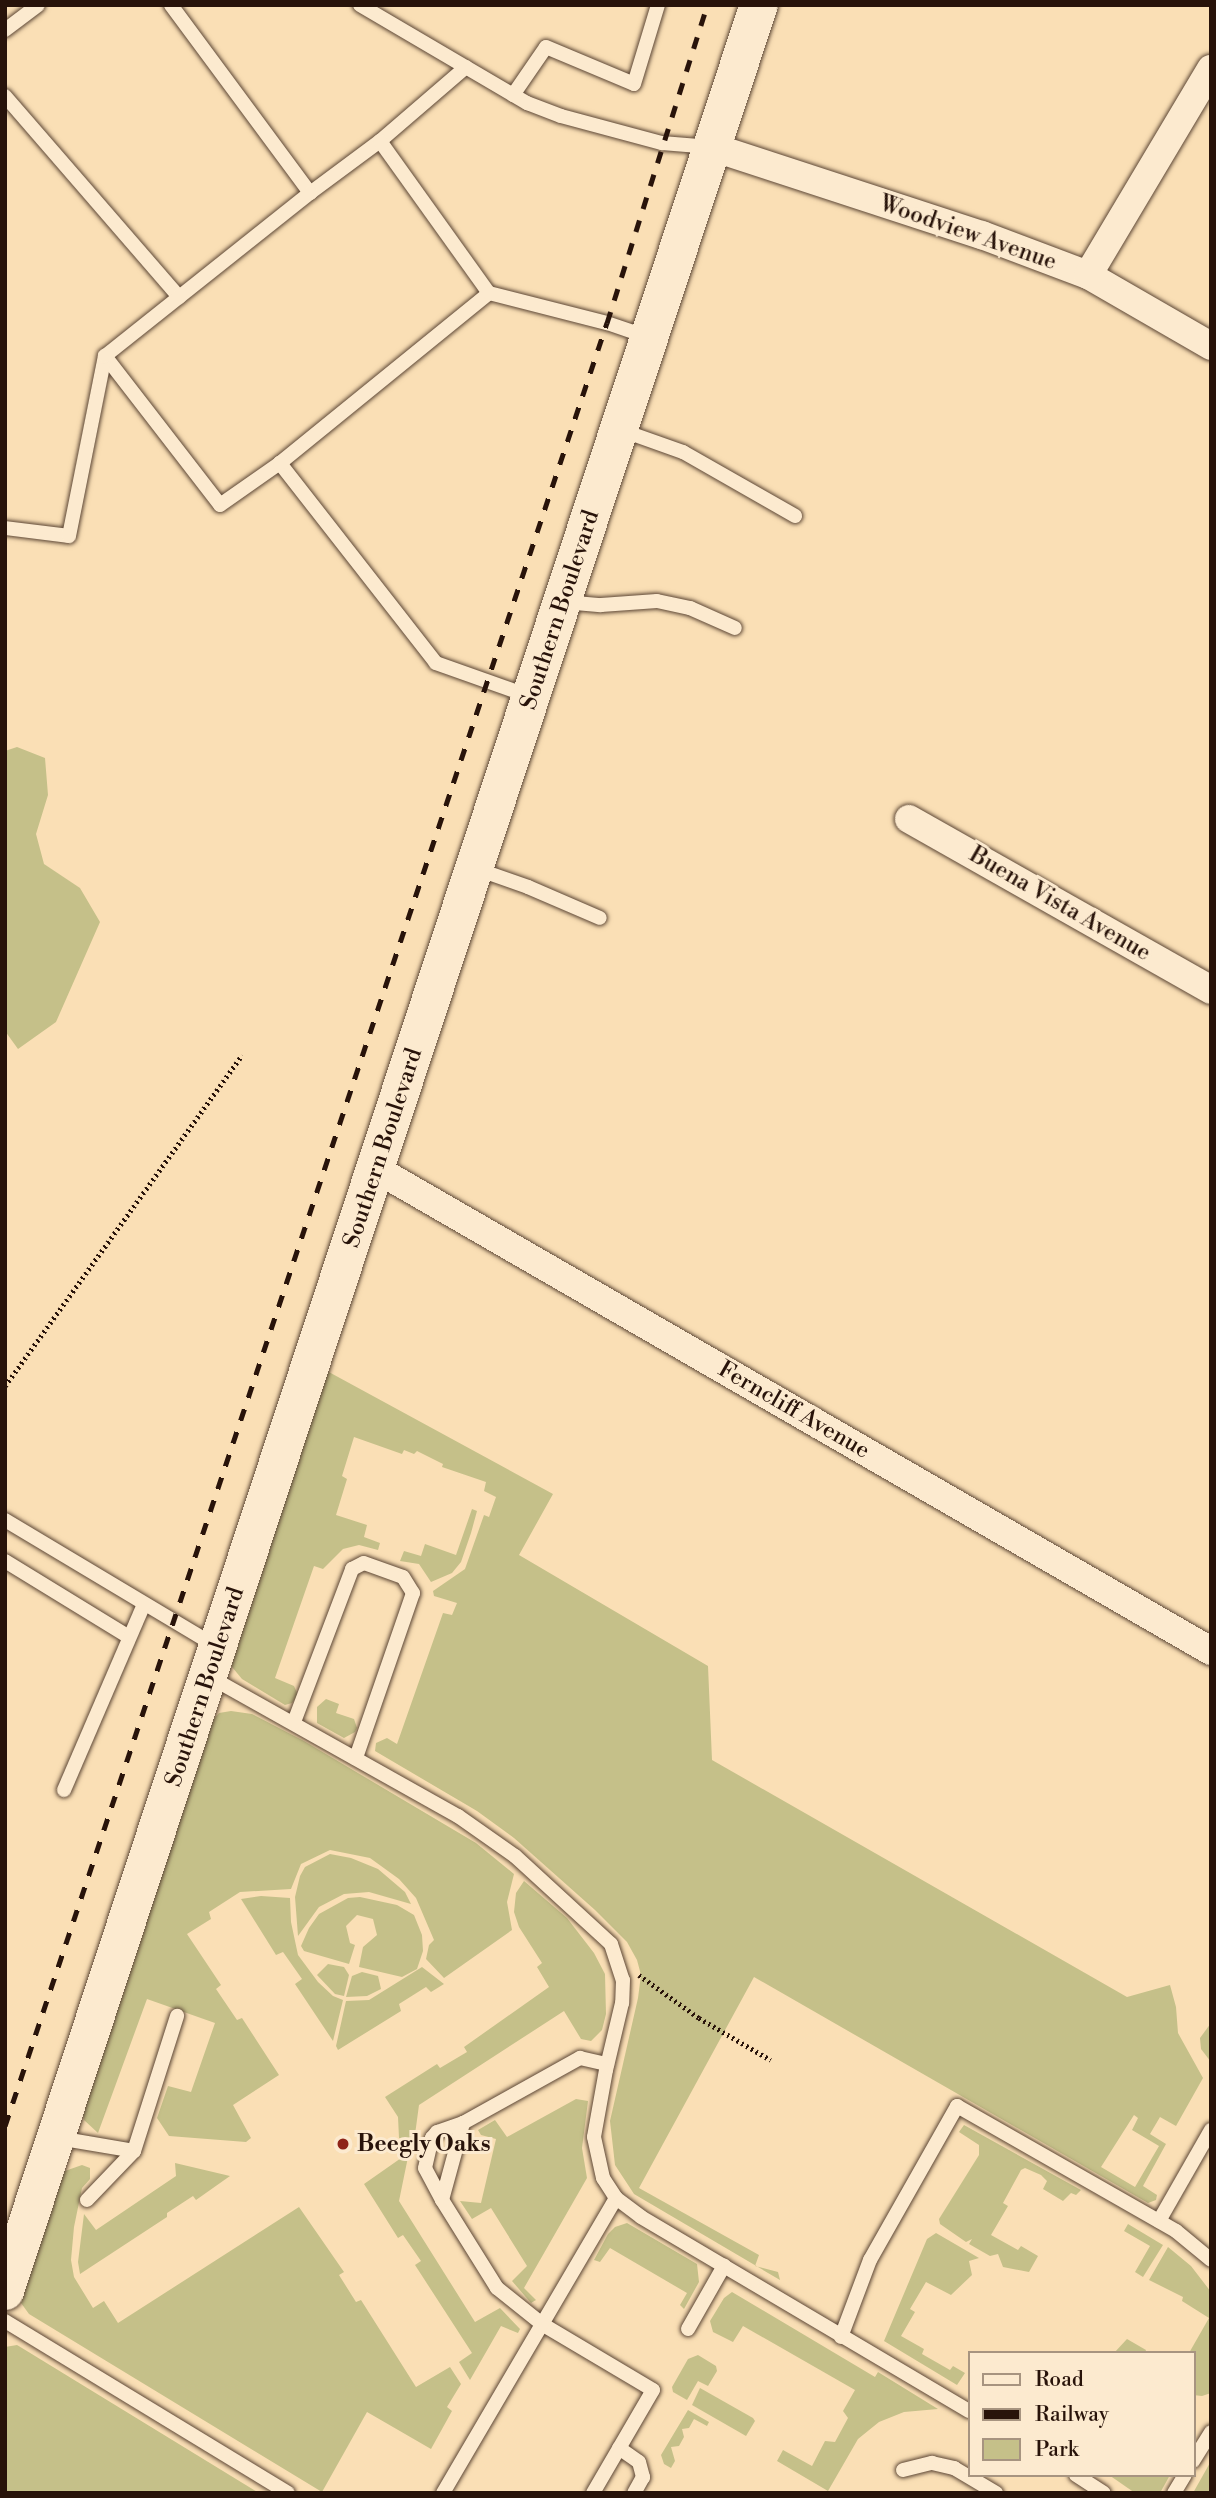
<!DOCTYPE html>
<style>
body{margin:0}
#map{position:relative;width:1216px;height:2498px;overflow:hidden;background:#fadfb5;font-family:"Libre Bodoni",serif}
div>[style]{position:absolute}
.green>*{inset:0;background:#c5c089}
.path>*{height:4.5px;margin-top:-2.25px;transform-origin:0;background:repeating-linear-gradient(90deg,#28130a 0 2px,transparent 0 5.5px)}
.roads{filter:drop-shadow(0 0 2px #5c4635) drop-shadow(0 0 2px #5c4635)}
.lane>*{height:14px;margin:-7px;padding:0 7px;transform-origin:7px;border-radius:7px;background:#fceacf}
.street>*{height:28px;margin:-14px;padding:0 14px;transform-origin:14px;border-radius:14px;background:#fceacf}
.secondary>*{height:38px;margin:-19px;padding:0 19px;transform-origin:19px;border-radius:19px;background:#fceacf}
.rail>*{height:5px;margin-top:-2.5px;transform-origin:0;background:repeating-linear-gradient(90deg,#28130a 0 12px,transparent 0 24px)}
.dots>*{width:19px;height:19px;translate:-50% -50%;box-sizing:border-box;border:4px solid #fceacf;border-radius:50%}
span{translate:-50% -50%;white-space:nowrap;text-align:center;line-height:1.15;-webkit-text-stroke:6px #fceacf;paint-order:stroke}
.street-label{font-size:23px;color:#28130a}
.poi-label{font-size:23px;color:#28130a;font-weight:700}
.left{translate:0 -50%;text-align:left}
.frame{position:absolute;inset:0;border:7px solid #28130a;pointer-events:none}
.legend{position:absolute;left:968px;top:2351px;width:228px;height:126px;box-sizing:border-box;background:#fceacf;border:2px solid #a79480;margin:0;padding:9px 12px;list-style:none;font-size:21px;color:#28130a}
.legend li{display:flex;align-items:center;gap:14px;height:35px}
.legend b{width:35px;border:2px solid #a79480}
</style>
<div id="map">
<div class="green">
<i style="clip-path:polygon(17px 747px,45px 758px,48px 795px,36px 834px,44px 864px,80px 888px,100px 922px,56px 1022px,18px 1049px,5px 1031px,5px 751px)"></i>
<i style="clip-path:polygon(evenodd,327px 1371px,553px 1494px,519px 1555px,708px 1666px,712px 1760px,1127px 1997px,1170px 1985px,1176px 2007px,1178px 2033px,1203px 2078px,1176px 2126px,1160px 2117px,1150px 2134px,1166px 2144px,1143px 2186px,1157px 2195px,1156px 2200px,1148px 2203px,754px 1977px,639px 2188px,759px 2255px,755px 2266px,778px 2272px,780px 2280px,634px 2194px,615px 2165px,610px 2121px,638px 1998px,641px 1975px,637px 1960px,627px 1942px,595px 1910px,514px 1838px,477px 1811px,375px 1751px,376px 1743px,387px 1738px,397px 1744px,443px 1613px,452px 1615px,457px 1603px,434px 1596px,433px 1591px,465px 1569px,484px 1515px,489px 1517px,496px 1497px,484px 1491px,486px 1482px,442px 1467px,443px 1464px,417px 1451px,414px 1454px,404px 1450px,402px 1454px,354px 1437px,342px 1476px,347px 1479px,336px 1515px,367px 1525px,364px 1537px,380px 1543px,378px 1550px,359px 1545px,343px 1549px,323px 1569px,314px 1566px,275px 1678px,294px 1686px,298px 1695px,292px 1703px,285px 1705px,242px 1679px,232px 1667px,231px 1660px,327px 1371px,1134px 2115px,1138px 2118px,1132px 2130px,1159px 2146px,1135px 2187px,1101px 2167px,1134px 2115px)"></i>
<i style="clip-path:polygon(472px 1509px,477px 1511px,471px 1533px,461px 1562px,452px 1573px,431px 1582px,419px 1564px,400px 1561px,404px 1551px,421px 1556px,425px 1544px,456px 1555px)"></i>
<i style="clip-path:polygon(326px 1699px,339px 1704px,336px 1713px,354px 1719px,357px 1728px,355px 1732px,344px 1738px,317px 1723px,317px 1707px)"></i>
<i style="clip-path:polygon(231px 1711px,252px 1714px,304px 1741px,476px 1843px,514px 1874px,507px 1902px,512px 1930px,444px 1978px,426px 1959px,429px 1945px,434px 1940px,416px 1898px,399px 1879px,370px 1858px,330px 1850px,301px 1864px,291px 1889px,240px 1892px,209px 1912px,211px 1919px,187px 1934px,221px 1985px,216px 1989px,237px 2020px,242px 2018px,279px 2075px,233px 2105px,251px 2138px,246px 2142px,169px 2136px,157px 2118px,168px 2086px,191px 2092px,215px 2023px,147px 1999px,98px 2133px,84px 2120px,82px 2111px,212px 1721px,219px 1713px)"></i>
<i style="clip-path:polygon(330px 1854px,351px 1858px,378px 1869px,405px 1892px,411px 1904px,369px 1892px,344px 1894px,319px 1907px,298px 1936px,295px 1897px,300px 1876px,305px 1867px)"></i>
<i style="clip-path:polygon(524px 1881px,567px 1918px,594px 1953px,605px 1974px,606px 2014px,602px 2030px,591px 2041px,581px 2039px,564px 2011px,419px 2105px,414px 2142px,399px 2138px,398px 2117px,385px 2097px,437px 2064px,440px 2068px,467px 2052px,464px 2047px,549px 1987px,537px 1967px,542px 1963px,519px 1927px,514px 1912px,516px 1893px)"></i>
<i style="clip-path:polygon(261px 1896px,290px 1898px,291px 1922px,298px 1955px,318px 1982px,333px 1996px,343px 2000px,333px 2041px,295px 1984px,302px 1979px,283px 1952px,276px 1955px,241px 1899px)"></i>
<i style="clip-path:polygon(360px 1897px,397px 1905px,414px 1915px,422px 1935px,423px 1951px,417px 1969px,402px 1977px,359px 1967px,363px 1947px,377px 1935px,373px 1919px,357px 1915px,346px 1926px,350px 1943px,355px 1945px,349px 1964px,304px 1951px,301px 1946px,309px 1928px,319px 1914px,348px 1898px)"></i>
<i style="clip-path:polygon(328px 1964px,344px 1967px,349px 1975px,344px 1996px,335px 1994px,317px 1975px)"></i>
<i style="clip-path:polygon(422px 1967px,444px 1984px,431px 1992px,426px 1987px,399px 2004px,401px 2011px,338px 2050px,336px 2046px,346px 2001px,369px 2000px)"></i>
<i style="clip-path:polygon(362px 1972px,378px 1976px,381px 1989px,367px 1996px,346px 1997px,352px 1976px)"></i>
<i style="clip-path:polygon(1211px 2023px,1211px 2062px,1201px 2049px,1200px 2038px)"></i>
<i style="clip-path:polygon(576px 2099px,588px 2101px,582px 2148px,587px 2178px,524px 2288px,536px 2300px,531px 2303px,512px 2281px,527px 2266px,491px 2208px,472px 2219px,460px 2201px,481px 2203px,496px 2139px,481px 2135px,478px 2130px,495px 2120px,507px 2137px)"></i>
<i style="clip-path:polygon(964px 2125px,1081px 2190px,1076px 2195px,1071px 2193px,1063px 2201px,1043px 2189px,1047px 2181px,1041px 2175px,1025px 2168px,1021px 2170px,1003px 2203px,1008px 2206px,991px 2235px,1018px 2250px,1021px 2246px,1038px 2256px,1029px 2272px,1003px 2267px,998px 2254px,990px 2256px,969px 2244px,972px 2239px,966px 2242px,940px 2224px,939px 2219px,979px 2155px,979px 2145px,959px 2132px)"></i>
<i style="clip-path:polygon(404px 2156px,408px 2157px,399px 2201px,475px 2322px,500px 2308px,520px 2329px,518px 2333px,501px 2326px,470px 2380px,459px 2362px,472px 2353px,415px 2265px,421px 2261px,403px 2235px,398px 2238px,364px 2184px)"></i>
<i style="clip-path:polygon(175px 2163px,230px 2176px,196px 2200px,193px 2196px,167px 2213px,167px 2217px,80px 2274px,78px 2262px,84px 2214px,96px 2230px,176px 2176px)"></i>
<i style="clip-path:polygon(82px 2165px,90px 2168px,90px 2179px,82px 2188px,74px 2227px,71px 2260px,74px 2277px,93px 2308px,104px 2301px,118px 2323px,299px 2207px,344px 2272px,339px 2275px,356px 2302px,361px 2300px,416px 2387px,450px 2367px,461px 2384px,447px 2407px,452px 2411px,431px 2449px,367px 2412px,322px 2492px,29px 2314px,21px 2303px,23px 2291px,62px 2172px)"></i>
<i style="clip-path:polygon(627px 2223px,697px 2264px,699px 2282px,684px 2309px,680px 2305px,687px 2293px,610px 2248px,600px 2262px,594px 2260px,608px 2234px,615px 2227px)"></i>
<i style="clip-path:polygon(1128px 2224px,1163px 2245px,1143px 2277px,1135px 2272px,1150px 2246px,1124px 2231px)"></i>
<i style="clip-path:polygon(936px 2233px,979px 2258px,969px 2261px,972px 2275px,951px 2295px,926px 2282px,910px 2309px,915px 2312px,901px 2336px,924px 2349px,922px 2354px,950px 2370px,953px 2366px,965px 2373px,957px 2385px,884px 2341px,927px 2239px)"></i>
<i style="clip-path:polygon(1168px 2247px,1191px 2266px,1211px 2292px,1211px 2393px,1202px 2396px,1193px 2395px,1193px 2353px,1189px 2353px,1209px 2318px,1182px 2301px,1183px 2297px,1149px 2280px)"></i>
<i style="clip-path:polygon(732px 2292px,875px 2377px,878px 2372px,938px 2409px,904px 2412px,879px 2422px,858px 2439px,828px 2491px,777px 2461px,783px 2450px,812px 2466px,825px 2441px,835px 2442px,848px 2418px,843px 2411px,855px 2390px,743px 2326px,733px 2342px,713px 2332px,710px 2321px,724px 2298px)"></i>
<i style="clip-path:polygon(1127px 2339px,1146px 2350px,1145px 2353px,1114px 2353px)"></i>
<i style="clip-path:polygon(17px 2345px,22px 2348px,259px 2493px,5px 2493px,5px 2347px)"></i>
<i style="clip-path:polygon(698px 2355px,716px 2366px,717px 2371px,708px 2386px,698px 2381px,687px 2400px,673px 2392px,672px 2387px,688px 2359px)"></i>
<i style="clip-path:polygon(700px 2388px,753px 2418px,755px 2421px,746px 2436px,692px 2405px)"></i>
<i style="clip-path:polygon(688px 2410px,709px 2422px,707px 2426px,694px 2419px,689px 2428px,682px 2429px,684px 2437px,679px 2446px,671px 2447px,675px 2461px,671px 2468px,664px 2464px,661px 2455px)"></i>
<i style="clip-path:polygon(1211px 2461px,1211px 2493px,1193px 2493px)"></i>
<i style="clip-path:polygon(1109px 2475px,1170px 2475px,1160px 2493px,1135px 2493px)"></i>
</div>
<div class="path">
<i style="left:5px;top:1386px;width:407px;rotate:-54.4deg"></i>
<i style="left:639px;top:1975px;width:74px;rotate:35.6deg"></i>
<i style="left:699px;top:2018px;width:83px;rotate:30.3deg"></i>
</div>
<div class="roads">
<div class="lane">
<i style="left:171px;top:5px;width:234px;rotate:53.5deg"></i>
<i style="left:310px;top:193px;width:87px;rotate:-36.6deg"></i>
<i style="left:360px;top:5px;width:194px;rotate:30.4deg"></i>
<i style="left:527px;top:103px;width:36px;rotate:21deg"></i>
<i style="left:561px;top:116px;width:105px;rotate:15deg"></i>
<i style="left:662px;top:143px;width:49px;rotate:4.7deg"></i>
<i style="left:5px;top:30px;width:41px;rotate:-37.1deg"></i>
<i style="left:466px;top:67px;width:113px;rotate:139.3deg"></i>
<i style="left:380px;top:141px;width:187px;rotate:54.4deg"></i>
<i style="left:513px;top:95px;width:58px;rotate:-55.5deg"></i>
<i style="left:546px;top:47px;width:95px;rotate:22.8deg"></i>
<i style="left:634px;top:84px;width:83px;rotate:-73.1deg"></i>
<i style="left:5px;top:96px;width:266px;rotate:49.1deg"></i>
<i style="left:105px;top:356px;width:188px;rotate:52.3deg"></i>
<i style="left:220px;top:505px;width:73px;rotate:-35deg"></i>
<i style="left:621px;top:430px;width:66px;rotate:19.5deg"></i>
<i style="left:683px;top:452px;width:129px;rotate:29.7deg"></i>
<i style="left:5px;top:528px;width:64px;rotate:7.1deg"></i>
<i style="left:69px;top:536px;width:184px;rotate:-78.7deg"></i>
<i style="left:105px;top:356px;width:262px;rotate:-38.5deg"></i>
<i style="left:564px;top:602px;width:37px;rotate:5deg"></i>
<i style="left:601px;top:605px;width:56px;rotate:-4.1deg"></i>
<i style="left:657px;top:601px;width:34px;rotate:12deg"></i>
<i style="left:690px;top:608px;width:49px;rotate:24deg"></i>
<i style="left:529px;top:696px;width:99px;rotate:-160.5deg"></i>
<i style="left:436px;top:663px;width:254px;rotate:-128deg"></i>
<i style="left:280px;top:463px;width:269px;rotate:-39.1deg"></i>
<i style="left:489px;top:293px;width:122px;rotate:14.3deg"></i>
<i style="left:607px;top:323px;width:43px;rotate:18.9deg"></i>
<i style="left:477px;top:869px;width:54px;rotate:19.4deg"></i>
<i style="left:528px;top:887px;width:78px;rotate:23.3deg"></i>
<i style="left:5px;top:1520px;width:247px;rotate:30.9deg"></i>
<i style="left:5px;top:1561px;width:145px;rotate:31.5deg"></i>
<i style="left:210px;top:1677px;width:284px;rotate:29.3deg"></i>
<i style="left:458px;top:1816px;width:70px;rotate:35.1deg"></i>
<i style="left:515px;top:1856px;width:130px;rotate:42.5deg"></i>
<i style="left:611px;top:1944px;width:38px;rotate:72deg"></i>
<i style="left:623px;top:1980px;width:23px;rotate:92deg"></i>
<i style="left:622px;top:2003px;width:69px;rotate:103.4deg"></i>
<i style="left:606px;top:2070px;width:68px;rotate:100.2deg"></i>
<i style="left:594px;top:2137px;width:42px;rotate:77.6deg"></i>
<i style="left:603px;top:2178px;width:24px;rotate:57deg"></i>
<i style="left:616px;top:2198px;width:31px;rotate:37deg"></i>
<i style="left:641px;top:2217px;width:381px;rotate:30.6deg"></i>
<i style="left:294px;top:1722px;width:164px;rotate:-69.2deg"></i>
<i style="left:352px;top:1569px;width:13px;rotate:-27deg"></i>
<i style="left:364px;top:1563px;width:41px;rotate:19.7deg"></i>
<i style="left:403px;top:1577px;width:19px;rotate:58deg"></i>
<i style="left:413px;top:1593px;width:175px;rotate:109.1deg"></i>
<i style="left:64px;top:1790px;width:202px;rotate:-66.7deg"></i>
<i style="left:58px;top:2138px;width:77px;rotate:9.7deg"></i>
<i style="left:134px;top:2151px;width:142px;rotate:-72.3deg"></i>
<i style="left:87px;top:2200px;width:68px;rotate:-46.2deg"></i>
<i style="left:442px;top:2200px;width:36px;rotate:-118deg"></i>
<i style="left:425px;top:2168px;width:31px;rotate:-77deg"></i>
<i style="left:432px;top:2138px;width:8px;rotate:-50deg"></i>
<i style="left:437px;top:2132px;width:28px;rotate:-19deg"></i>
<i style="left:1159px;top:2221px;width:105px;rotate:-60.3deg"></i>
<i style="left:5px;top:2321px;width:331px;rotate:31.3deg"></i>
<i style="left:688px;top:2329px;width:73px;rotate:-60.3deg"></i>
<i style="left:841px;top:2337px;width:82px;rotate:-69.4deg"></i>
<i style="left:870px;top:2260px;width:177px;rotate:-60.5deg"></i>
<i style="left:957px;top:2106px;width:252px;rotate:29.7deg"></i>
<i style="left:1176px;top:2231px;width:45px;rotate:39.6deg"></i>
<i style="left:619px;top:2448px;width:24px;rotate:35deg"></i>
<i style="left:639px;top:2462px;width:16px;rotate:75deg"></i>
<i style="left:643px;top:2477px;width:18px;rotate:119deg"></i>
<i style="left:1193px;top:2461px;width:34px;rotate:-58deg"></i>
<i style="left:903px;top:2470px;width:30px;rotate:-14deg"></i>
<i style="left:932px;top:2463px;width:23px;rotate:13deg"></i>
<i style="left:954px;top:2468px;width:49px;rotate:30.8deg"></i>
<i style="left:1076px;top:2475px;width:33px;rotate:33deg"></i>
<i style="left:443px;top:2493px;width:342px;rotate:-59.6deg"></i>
<i style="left:593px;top:2493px;width:119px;rotate:-59.8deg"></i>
<i style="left:653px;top:2390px;width:129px;rotate:-149.3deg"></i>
<i style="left:542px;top:2324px;width:58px;rotate:-141.3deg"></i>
<i style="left:497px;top:2288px;width:104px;rotate:-122deg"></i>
<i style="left:442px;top:2200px;width:80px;rotate:-74.7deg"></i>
<i style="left:463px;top:2123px;width:134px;rotate:-29.1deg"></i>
<i style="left:580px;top:2058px;width:28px;rotate:13deg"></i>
<i style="left:1174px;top:2493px;width:21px;rotate:-59deg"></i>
</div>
<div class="street">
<i style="left:712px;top:147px;width:284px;rotate:18.1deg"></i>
<i style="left:982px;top:235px;width:113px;rotate:20.7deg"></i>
<i style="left:1088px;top:275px;width:142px;rotate:30deg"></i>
<i style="left:1088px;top:275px;width:240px;rotate:-59.2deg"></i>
<i style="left:909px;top:819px;width:347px;rotate:29.5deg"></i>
<i style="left:376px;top:1169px;width:964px;rotate:30deg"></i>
</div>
<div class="secondary">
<i style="left:5px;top:2291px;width:2407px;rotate:-71.75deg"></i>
</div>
</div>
<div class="rail">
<i style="left:5px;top:2126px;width:1901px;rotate:-71.54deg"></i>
<i style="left:607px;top:323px;width:333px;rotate:-72.5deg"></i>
</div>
<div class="dots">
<i style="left:343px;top:2144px;background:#8f2418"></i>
</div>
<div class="street-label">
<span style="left:968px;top:233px;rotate:19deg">Woodview Avenue</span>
<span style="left:560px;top:610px;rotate:-72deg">Southern Boulevard</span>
<span style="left:1060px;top:904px;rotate:30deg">Buena Vista Avenue</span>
<span style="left:383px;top:1148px;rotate:-72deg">Southern Boulevard</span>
<span style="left:794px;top:1410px;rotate:30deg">Ferncliff Avenue</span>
<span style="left:205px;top:1687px;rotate:-72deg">Southern Boulevard</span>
</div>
<div class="poi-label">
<span class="left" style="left:357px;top:2144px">Beegly Oaks</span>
</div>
<div class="frame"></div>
<ul class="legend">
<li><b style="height:9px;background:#fceacf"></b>Road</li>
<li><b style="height:9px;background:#28130a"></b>Railway</li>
<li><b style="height:19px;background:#c5c089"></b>Park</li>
</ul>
</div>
